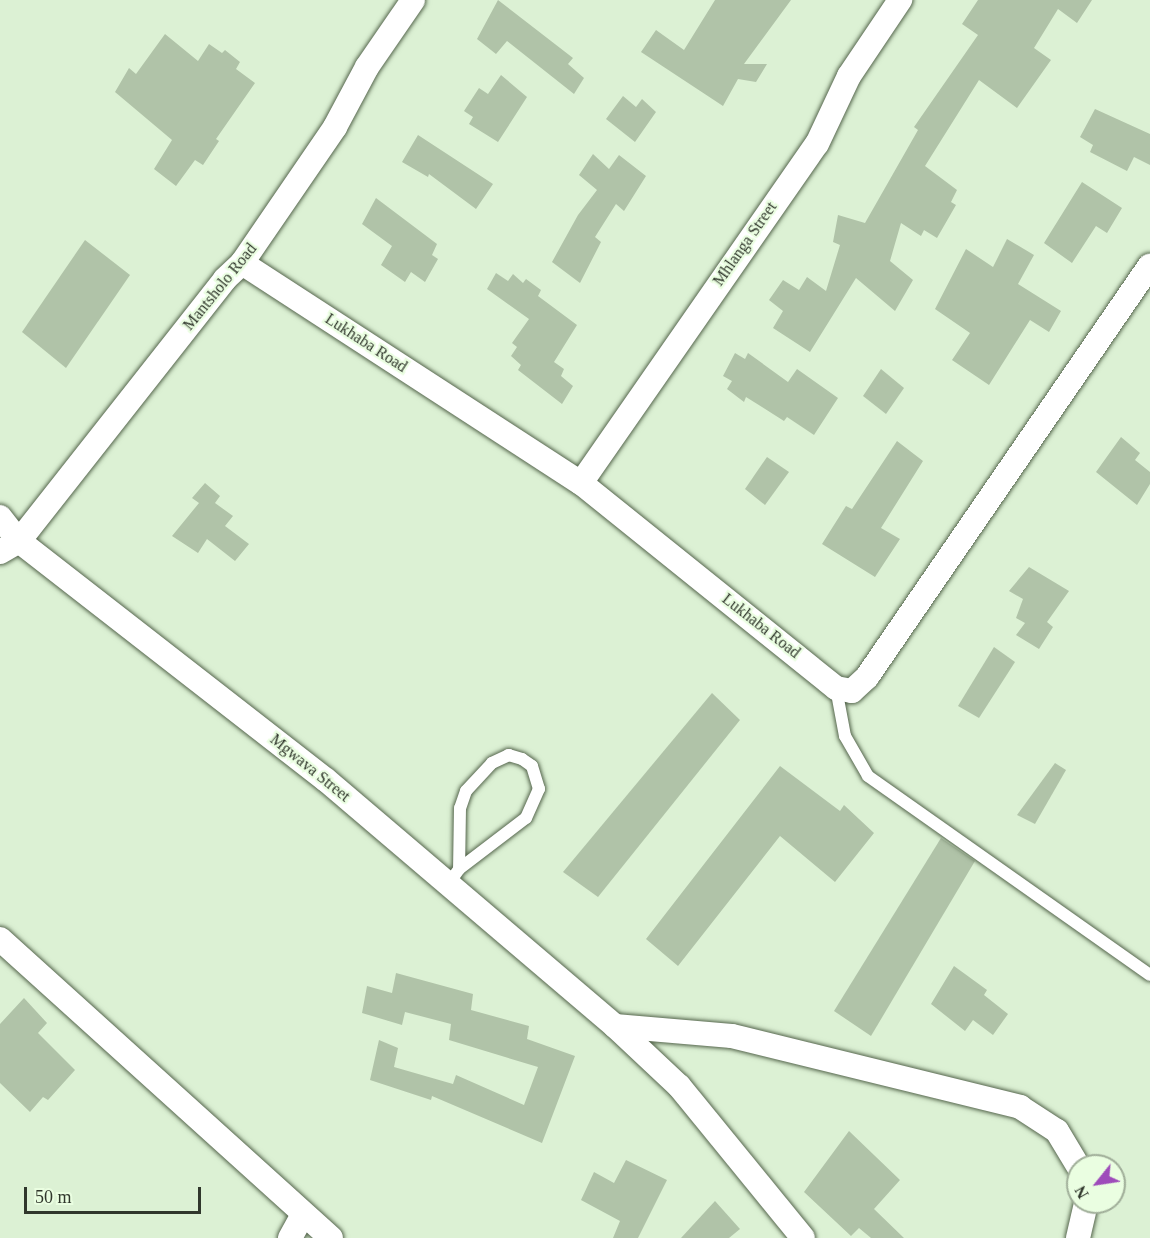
<!DOCTYPE html>
<style>
body{margin:0}
#map{position:relative;width:1150px;height:1238px;overflow:hidden;background:#dcf1d4;font-family:"Times New Roman",serif}
div>[style]{position:absolute}
.building>*{inset:0;background:#b0c3a8}
.roads{filter:drop-shadow(0 0 2px #55664d) drop-shadow(0 0 2px #55664d)}
.service>*{height:12px;margin:-6px;padding:0 6px;transform-origin:6px;border-radius:6px;background:#fff}
.minor>*{height:24px;margin:-12px;padding:0 12px;transform-origin:12px;border-radius:12px;background:#fff}
span{translate:-50% -50%;white-space:nowrap;text-align:center;line-height:1.15;-webkit-text-stroke:4.5px #eafee1;paint-order:stroke}
.street-label{font-size:16px;color:#30372c}
.north{position:absolute;left:1066px;top:1154px;width:60px;height:60px;box-sizing:border-box;background:#eafee1;border:2px solid #a0ae99;border-radius:50%;rotate:240deg;font-size:16px;font-weight:700;line-height:24px;text-align:center;color:#30372c}
.north::after{content:'';display:block;margin:auto;width:21px;height:27px;background:#9e4bba;clip-path:polygon(50% 0,100% 100%,50% 72%,0 100%)}
.scale{position:absolute;left:24px;top:1187px;width:177px;height:27px;box-sizing:border-box;border:3px solid #30372c;border-top:0;padding-left:8px;font-size:18px;line-height:21px;white-space:nowrap;color:#30372c;-webkit-text-stroke:4px #eafee1;paint-order:stroke}
</style>
<div id="map">
<div class="building">
<i style="clip-path:polygon(498px 0,573px 58px,568px 64px,584px 78px,574px 94px,507px 41px,496px 54px,477px 39px)"></i>
<i style="clip-path:polygon(715px 0,791px 0,744px 64px,767px 64px,756px 82px,738px 79px,723px 106px,641px 52px,656px 30px,684px 50px)"></i>
<i style="clip-path:polygon(978px 0,1092px 0,1077px 23px,1058px 9px,1034px 48px,1051px 60px,1017px 108px,979px 80px,925px 166px,957px 190px,951px 202px,956px 205px,937px 238px,924px 230px,921px 236px,901px 223px,890px 261px,913px 280px,895px 311px,856px 278px,810px 352px,773px 328px,783px 311px,769px 300px,783px 280px,799px 290px,807px 277px,826px 291px,840px 245px,833px 242px,838px 215px,865px 223px,918px 130px,914px 127px,978px 35px,962px 24px)"></i>
<i style="clip-path:polygon(165px 34px,198px 61px,209px 44px,222px 53px,225px 50px,240px 62px,236px 69px,255px 83px,216px 139px,219px 141px,203px 165px,195px 160px,176px 186px,154px 169px,172px 140px,115px 92px,129px 68px,136px 74px)"></i>
<i style="clip-path:polygon(501px 75px,527px 97px,498px 142px,469px 124px,473px 117px,464px 111px,479px 88px,488px 94px)"></i>
<i style="clip-path:polygon(623px 96px,636px 107px,642px 99px,656px 112px,635px 142px,606px 119px)"></i>
<i style="clip-path:polygon(1095px 109px,1150px 134px,1150px 165px,1134px 157px,1127px 171px,1090px 152px,1093px 145px,1080px 137px)"></i>
<i style="clip-path:polygon(418px 135px,493px 184px,476px 209px,429px 174px,428px 177px,402px 162px)"></i>
<i style="clip-path:polygon(593px 154px,609px 169px,619px 155px,646px 176px,624px 211px,616px 204px,595px 237px,601px 242px,580px 283px,552px 262px,578px 215px,597px 190px,579px 175px)"></i>
<i style="clip-path:polygon(1082px 182px,1122px 208px,1107px 233px,1096px 226px,1072px 263px,1044px 243px)"></i>
<i style="clip-path:polygon(376px 198px,437px 244px,432px 255px,438px 259px,425px 282px,411px 272px,405px 282px,381px 265px,392px 246px,362px 224px)"></i>
<i style="clip-path:polygon(1007px 239px,1034px 255px,1018px 284px,1061px 311px,1049px 332px,1030px 320px,989px 385px,952px 360px,970px 333px,935px 309px,966px 249px,993px 267px)"></i>
<i style="clip-path:polygon(85px 240px,130px 275px,66px 368px,22px 332px)"></i>
<i style="clip-path:polygon(496px 273px,508px 281px,513px 274px,523px 283px,526px 279px,541px 290px,538px 296px,577px 325px,554px 362px,564px 369px,561px 376px,573px 386px,562px 404px,518px 370px,521px 365px,511px 356px,517px 347px,512px 343px,529px 319px,487px 289px)"></i>
<i style="clip-path:polygon(735px 353px,745px 359px,748px 353px,788px 382px,797px 369px,838px 398px,814px 435px,787px 417px,784px 421px,746px 397px,744px 402px,727px 389px,732px 381px,723px 376px)"></i>
<i style="clip-path:polygon(881px 369px,904px 388px,886px 414px,863px 396px)"></i>
<i style="clip-path:polygon(1121px 437px,1140px 453px,1135px 460px,1150px 472px,1150px 484px,1137px 505px,1096px 472px)"></i>
<i style="clip-path:polygon(897px 441px,923px 461px,881px 528px,900px 539px,875px 577px,822px 544px,846px 506px,852px 509px)"></i>
<i style="clip-path:polygon(767px 457px,789px 472px,765px 505px,745px 489px)"></i>
<i style="clip-path:polygon(205px 483px,220px 496px,215px 503px,233px 516px,225px 526px,249px 544px,235px 561px,207px 539px,198px 553px,172px 536px,199px 503px,192px 498px)"></i>
<i style="clip-path:polygon(1029px 567px,1069px 591px,1047px 622px,1053px 627px,1039px 649px,1016px 635px,1025px 623px,1016px 618px,1023px 599px,1009px 591px)"></i>
<i style="clip-path:polygon(994px 647px,1015px 662px,979px 718px,958px 706px)"></i>
<i style="clip-path:polygon(712px 693px,740px 720px,598px 897px,563px 872px)"></i>
<i style="clip-path:polygon(1055px 763px,1066px 770px,1035px 824px,1017px 815px)"></i>
<i style="clip-path:polygon(780px 766px,840px 811px,844px 805px,874px 833px,835px 882px,780px 836px,678px 966px,646px 939px)"></i>
<i style="clip-path:polygon(941px 838px,975px 861px,871px 1036px,834px 1011px)"></i>
<i style="clip-path:polygon(954px 966px,987px 990px,984px 995px,1008px 1014px,993px 1035px,973px 1020px,965px 1031px,931px 1004px)"></i>
<i style="clip-path:polygon(396px 973px,473px 994px,471px 1010px,529px 1026px,527px 1039px,575px 1056px,542px 1143px,432px 1096px,431px 1100px,370px 1080px,379px 1040px,398px 1048px,394px 1067px,453px 1084px,456px 1075px,524px 1105px,538px 1067px,449px 1040px,451px 1024px,405px 1012px,402px 1025px,362px 1013px,367px 986px,392px 993px)"></i>
<i style="clip-path:polygon(24px 998px,47px 1023px,38px 1033px,75px 1070px,48px 1100px,43px 1097px,30px 1112px,0 1083px,0 1024px)"></i>
<i style="clip-path:polygon(849px 1131px,900px 1180px,874px 1209px,904px 1238px,871px 1238px,859px 1228px,851px 1236px,804px 1192px)"></i>
<i style="clip-path:polygon(626px 1160px,667px 1180px,638px 1238px,613px 1238px,620px 1221px,581px 1200px,594px 1172px,614px 1183px)"></i>
<i style="clip-path:polygon(715px 1201px,740px 1229px,729px 1238px,681px 1238px)"></i>
</div>
<div class="roads">
<div class="service">
<i style="left:836px;top:688px;width:49px;rotate:79.4deg"></i>
<i style="left:845px;top:736px;width:46px;rotate:60.1deg"></i>
<i style="left:868px;top:776px;width:345px;rotate:35.2deg"></i>
<i style="left:449px;top:883px;width:17px;rotate:-54deg"></i>
<i style="left:459px;top:869px;width:84px;rotate:-37.3deg"></i>
<i style="left:526px;top:818px;width:32px;rotate:-66deg"></i>
<i style="left:539px;top:789px;width:24px;rotate:-107deg"></i>
<i style="left:532px;top:766px;width:12px;rotate:-145deg"></i>
<i style="left:522px;top:759px;width:14px;rotate:-163deg"></i>
<i style="left:509px;top:755px;width:19px;rotate:155deg"></i>
<i style="left:492px;top:763px;width:38px;rotate:133deg"></i>
<i style="left:466px;top:791px;width:18px;rotate:109deg"></i>
<i style="left:460px;top:808px;width:61px;rotate:90.9deg"></i>
</div>
<div class="minor">
<i style="left:242px;top:263px;width:404px;rotate:33deg"></i>
<i style="left:581px;top:483px;width:327px;rotate:38.8deg"></i>
<i style="left:836px;top:688px;width:16px;rotate:11deg"></i>
<i style="left:852px;top:691px;width:21px;rotate:-43deg"></i>
<i style="left:867px;top:677px;width:499px;rotate:-55.5deg"></i>
<i style="left:581px;top:483px;width:413px;rotate:-55.2deg"></i>
<i style="left:817px;top:144px;width:75px;rotate:-64.8deg"></i>
<i style="left:849px;top:76px;width:92px;rotate:-56.1deg"></i>
<i style="left:0;top:517px;width:31px;rotate:52deg"></i>
<i style="left:19px;top:541px;width:389px;rotate:37.9deg"></i>
<i style="left:326px;top:780px;width:380px;rotate:40.4deg"></i>
<i style="left:615px;top:1026px;width:88px;rotate:43.2deg"></i>
<i style="left:679px;top:1086px;width:196px;rotate:50.8deg"></i>
<i style="left:0;top:552px;width:22px;rotate:-30deg"></i>
<i style="left:19px;top:541px;width:333px;rotate:-51.8deg"></i>
<i style="left:225px;top:279px;width:23px;rotate:-43deg"></i>
<i style="left:242px;top:263px;width:165px;rotate:-55.6deg"></i>
<i style="left:335px;top:127px;width:68px;rotate:-61.9deg"></i>
<i style="left:367px;top:67px;width:81px;rotate:-55.5deg"></i>
<i style="left:0;top:939px;width:446px;rotate:42.1deg"></i>
<i style="left:615px;top:1026px;width:117px;rotate:4.9deg"></i>
<i style="left:732px;top:1036px;width:297px;rotate:13.8deg"></i>
<i style="left:1020px;top:1107px;width:44px;rotate:33deg"></i>
<i style="left:1057px;top:1131px;width:41px;rotate:59deg"></i>
<i style="left:290px;top:1238px;width:25px;rotate:-61deg"></i>
<i style="left:1078px;top:1238px;width:37px;rotate:-77deg"></i>
</div>
</div>
<div class="street-label">
<span style="left:745px;top:244px;rotate:-55deg">Mhlanga Street</span>
<span style="left:220px;top:287px;rotate:-51deg">Mantsholo Road</span>
<span style="left:366px;top:343px;rotate:33deg">Lukhaba Road</span>
<span style="left:761px;top:626px;rotate:38deg">Lukhaba Road</span>
<span style="left:310px;top:768px;rotate:39deg">Mgwava Street</span>
</div>
<div class="north">N</div>
<div class="scale">50 m</div>
</div>
